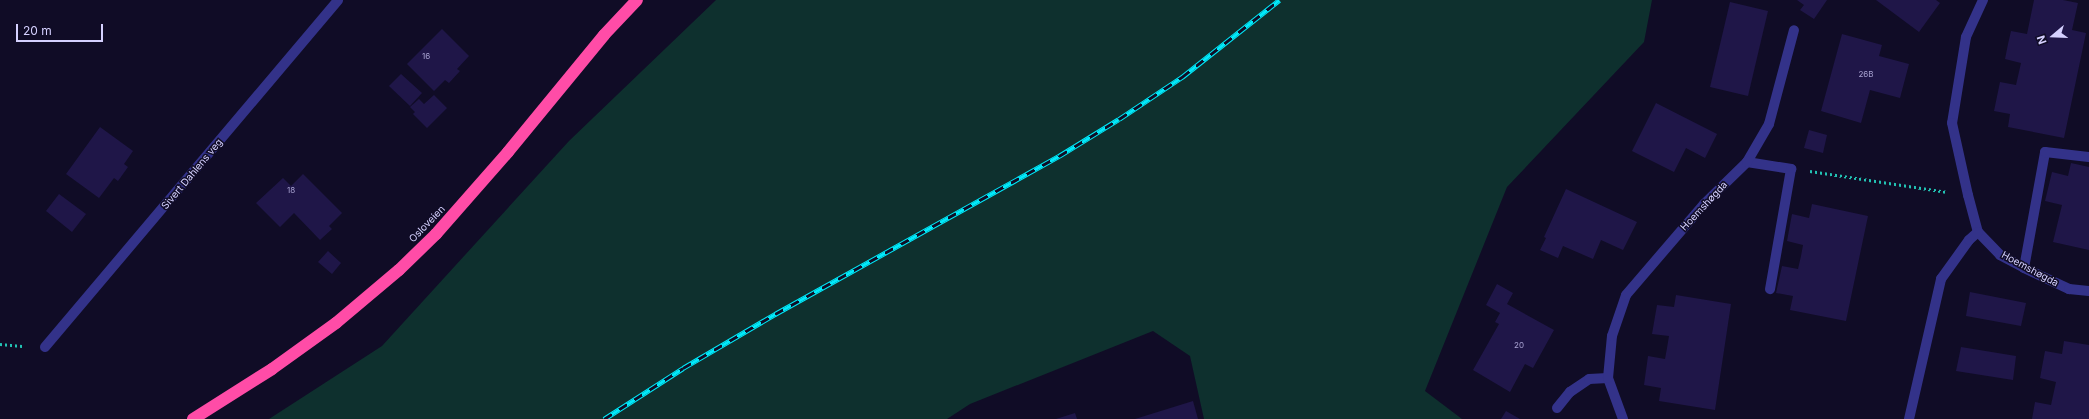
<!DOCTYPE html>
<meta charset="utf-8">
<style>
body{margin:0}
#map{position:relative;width:2089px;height:419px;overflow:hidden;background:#100c26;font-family:Inter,sans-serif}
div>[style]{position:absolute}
.green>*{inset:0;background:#0e302e}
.building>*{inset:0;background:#1f1648}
.path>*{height:2.5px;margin-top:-1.25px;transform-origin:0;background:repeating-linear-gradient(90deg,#22c2b3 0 2px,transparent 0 5px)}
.lane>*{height:10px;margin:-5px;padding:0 5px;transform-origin:5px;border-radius:5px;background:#333289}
.street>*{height:10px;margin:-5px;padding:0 5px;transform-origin:5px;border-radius:5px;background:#333289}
.highway>*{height:12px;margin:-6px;padding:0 6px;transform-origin:6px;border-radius:6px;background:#ff4ca7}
.rail>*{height:4.5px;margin-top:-2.25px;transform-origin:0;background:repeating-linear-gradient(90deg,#100c26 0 9px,#00eafc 0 18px);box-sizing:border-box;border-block:1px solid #00eafc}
span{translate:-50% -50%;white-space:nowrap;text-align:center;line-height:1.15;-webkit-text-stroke:3px #100c26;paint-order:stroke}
.number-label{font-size:8px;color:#a8a2d1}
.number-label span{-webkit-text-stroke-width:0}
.street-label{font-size:10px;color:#d5d1ff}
.north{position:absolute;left:2033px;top:16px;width:40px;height:40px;-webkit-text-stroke:3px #100c26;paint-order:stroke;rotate:251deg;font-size:11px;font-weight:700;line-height:16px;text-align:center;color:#d5d1ff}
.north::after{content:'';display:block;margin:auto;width:14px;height:18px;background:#d5d1ff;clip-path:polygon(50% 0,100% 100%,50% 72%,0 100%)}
.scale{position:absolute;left:16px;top:24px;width:87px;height:18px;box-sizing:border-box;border:2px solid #d5d1ff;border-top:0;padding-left:5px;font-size:12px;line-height:14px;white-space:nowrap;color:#d5d1ff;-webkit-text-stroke:3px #100c26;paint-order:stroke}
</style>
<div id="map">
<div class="green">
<i style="clip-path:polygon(716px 0,1652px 0,1644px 42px,1507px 187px,1425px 391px,1462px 419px,1204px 419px,1190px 356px,1153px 331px,970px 404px,947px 419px,269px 419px,382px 346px,569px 141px)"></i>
</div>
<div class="building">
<i style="clip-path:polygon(1797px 0,1827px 0,1814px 19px,1800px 10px,1804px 5px)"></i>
<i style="clip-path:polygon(1876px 0,1936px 0,1940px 3px,1919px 32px)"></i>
<i style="clip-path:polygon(2034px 0,2063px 0,2078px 3px,2072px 30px,2086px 33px,2064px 138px,2008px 127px,2010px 114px,1994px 111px,2000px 82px,2016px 85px,2021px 63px,2005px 59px,2008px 44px,2011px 31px,2027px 34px)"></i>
<i style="clip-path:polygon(1730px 2px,1768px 11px,1748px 96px,1710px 87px)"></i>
<i style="clip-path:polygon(442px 29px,469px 56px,457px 69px,460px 71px,449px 83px,445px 80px,434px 91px,407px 64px)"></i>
<i style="clip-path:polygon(1842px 34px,1882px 45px,1879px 56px,1909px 64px,1900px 98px,1870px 90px,1861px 123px,1821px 111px)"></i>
<i style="clip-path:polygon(401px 74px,422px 93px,410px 106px,389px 86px)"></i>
<i style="clip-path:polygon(434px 95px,447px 108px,427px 128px,413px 114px,415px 112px,410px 107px,419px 99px,424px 104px)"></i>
<i style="clip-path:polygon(1656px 103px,1717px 134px,1705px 158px,1686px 148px,1674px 172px,1632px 151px)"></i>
<i style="clip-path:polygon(100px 127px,133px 151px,124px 164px,128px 167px,118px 181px,114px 178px,99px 198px,66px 174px)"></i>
<i style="clip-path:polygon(1809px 130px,1827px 135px,1823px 153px,1804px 148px)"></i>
<i style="clip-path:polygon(2071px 163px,2089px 167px,2089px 250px,2053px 242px,2062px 205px,2045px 201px,2052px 172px,2068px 176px)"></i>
<i style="clip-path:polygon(303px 174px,342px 213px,329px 226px,332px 229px,320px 240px,294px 213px,280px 227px,256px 203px,283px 178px,291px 186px)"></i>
<i style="clip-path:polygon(1566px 189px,1637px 222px,1623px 250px,1601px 240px,1593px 259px,1563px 246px,1558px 258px,1540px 250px,1546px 238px,1544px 237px)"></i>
<i style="clip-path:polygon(59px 194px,86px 214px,72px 232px,46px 211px)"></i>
<i style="clip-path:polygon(1812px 204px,1868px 216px,1846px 321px,1790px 310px,1793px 296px,1776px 293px,1782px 266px,1798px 269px,1801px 256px,1803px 245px,1787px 241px,1792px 214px,1809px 218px)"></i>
<i style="clip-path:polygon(328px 251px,341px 263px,332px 274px,318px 262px)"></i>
<i style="clip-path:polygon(1497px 284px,1513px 293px,1507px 304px,1554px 330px,1533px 368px,1525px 364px,1510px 392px,1473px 370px,1499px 324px,1495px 322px,1500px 313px,1486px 305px)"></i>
<i style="clip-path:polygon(1970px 292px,2026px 303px,2021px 326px,1966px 316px)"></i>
<i style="clip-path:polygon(1676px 295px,1731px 304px,1715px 410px,1659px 401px,1661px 388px,1644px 385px,1648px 356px,1665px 359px,1667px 348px,1669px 336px,1652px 334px,1657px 305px,1674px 307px)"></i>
<i style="clip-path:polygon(2064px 341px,2089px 345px,2089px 419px,2032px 419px,2035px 402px,2051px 405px,2056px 382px,2040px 378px,2045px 351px,2062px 354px)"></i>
<i style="clip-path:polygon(1961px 347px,2016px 356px,2013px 380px,1956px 371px)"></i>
<i style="clip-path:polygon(1193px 401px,1198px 419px,1135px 419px)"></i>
<i style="clip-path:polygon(1506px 411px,1520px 419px,1501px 419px)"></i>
<i style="clip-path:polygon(1075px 413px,1077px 419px,1056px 419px)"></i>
</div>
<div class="path">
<i style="left:1810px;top:171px;width:139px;rotate:8.7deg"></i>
<i style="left:0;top:344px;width:25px;rotate:5deg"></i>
</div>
<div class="lane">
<i style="left:1747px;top:162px;width:45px;rotate:9deg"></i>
<i style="left:1791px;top:169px;width:122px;rotate:99.9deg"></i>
<i style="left:2024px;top:268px;width:118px;rotate:-79.7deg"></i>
<i style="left:2045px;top:152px;width:44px;rotate:6.5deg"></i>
</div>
<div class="street">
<i style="left:1983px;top:0;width:41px;rotate:114.7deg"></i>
<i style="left:1966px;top:37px;width:87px;rotate:99.2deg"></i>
<i style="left:1952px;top:123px;width:74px;rotate:77.5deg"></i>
<i style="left:1968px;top:195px;width:38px;rotate:75deg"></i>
<i style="left:1978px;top:232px;width:32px;rotate:46deg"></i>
<i style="left:2000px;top:255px;width:27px;rotate:28deg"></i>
<i style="left:2024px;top:268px;width:50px;rotate:25deg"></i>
<i style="left:2069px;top:289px;width:20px;rotate:6deg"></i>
<i style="left:45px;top:347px;width:454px;rotate:-49.8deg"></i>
<i style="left:1557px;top:408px;width:21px;rotate:-51deg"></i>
<i style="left:1570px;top:392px;width:23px;rotate:-34deg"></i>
<i style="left:1589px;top:379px;width:19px;rotate:-3deg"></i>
<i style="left:1623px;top:419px;width:44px;rotate:-110.1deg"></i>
<i style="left:1608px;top:378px;width:42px;rotate:-84.6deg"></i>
<i style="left:1612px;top:336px;width:43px;rotate:-71.1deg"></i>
<i style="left:1626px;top:295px;width:120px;rotate:-49.4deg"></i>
<i style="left:1704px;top:204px;width:60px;rotate:-44.3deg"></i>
<i style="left:1747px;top:162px;width:44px;rotate:-59.9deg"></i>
<i style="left:1769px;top:124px;width:97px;rotate:-75.1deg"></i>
<i style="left:1909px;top:419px;width:144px;rotate:-77.1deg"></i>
<i style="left:1941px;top:279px;width:48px;rotate:-54.3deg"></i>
<i style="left:1969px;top:240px;width:12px;rotate:-42deg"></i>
</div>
<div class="highway">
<i style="left:193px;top:419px;width:93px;rotate:-32.3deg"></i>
<i style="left:272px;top:369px;width:79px;rotate:-35.7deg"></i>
<i style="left:336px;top:323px;width:82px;rotate:-40.1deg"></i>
<i style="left:399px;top:270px;width:52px;rotate:-44.2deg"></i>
<i style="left:436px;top:234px;width:109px;rotate:-48.7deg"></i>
<i style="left:508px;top:152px;width:151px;rotate:-50.6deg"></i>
<i style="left:604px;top:35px;width:48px;rotate:-46.7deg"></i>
</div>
<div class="rail">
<i style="left:604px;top:419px;width:94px;rotate:-32.8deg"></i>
<i style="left:683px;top:368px;width:107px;rotate:-30.4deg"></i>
<i style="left:775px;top:314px;width:325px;rotate:-29.1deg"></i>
<i style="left:1059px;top:156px;width:70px;rotate:-31.7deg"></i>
<i style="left:1119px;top:119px;width:76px;rotate:-33.7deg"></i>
<i style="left:1182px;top:77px;width:124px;rotate:-38.4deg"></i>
</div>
<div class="number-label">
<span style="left:426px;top:57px">16</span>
<span style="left:1866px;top:75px">26B</span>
<span style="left:291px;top:191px">18</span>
<span style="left:1519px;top:346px">20</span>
</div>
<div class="street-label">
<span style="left:192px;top:174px;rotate:-50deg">Sivert Dahlens veg</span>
<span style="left:1704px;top:206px;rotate:-47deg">Hoemshøgda</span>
<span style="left:427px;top:224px;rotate:-46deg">Osloveien</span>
<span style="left:2030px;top:269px;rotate:28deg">Hoemshøgda</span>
</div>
<div class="north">N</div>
<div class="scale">20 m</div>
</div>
